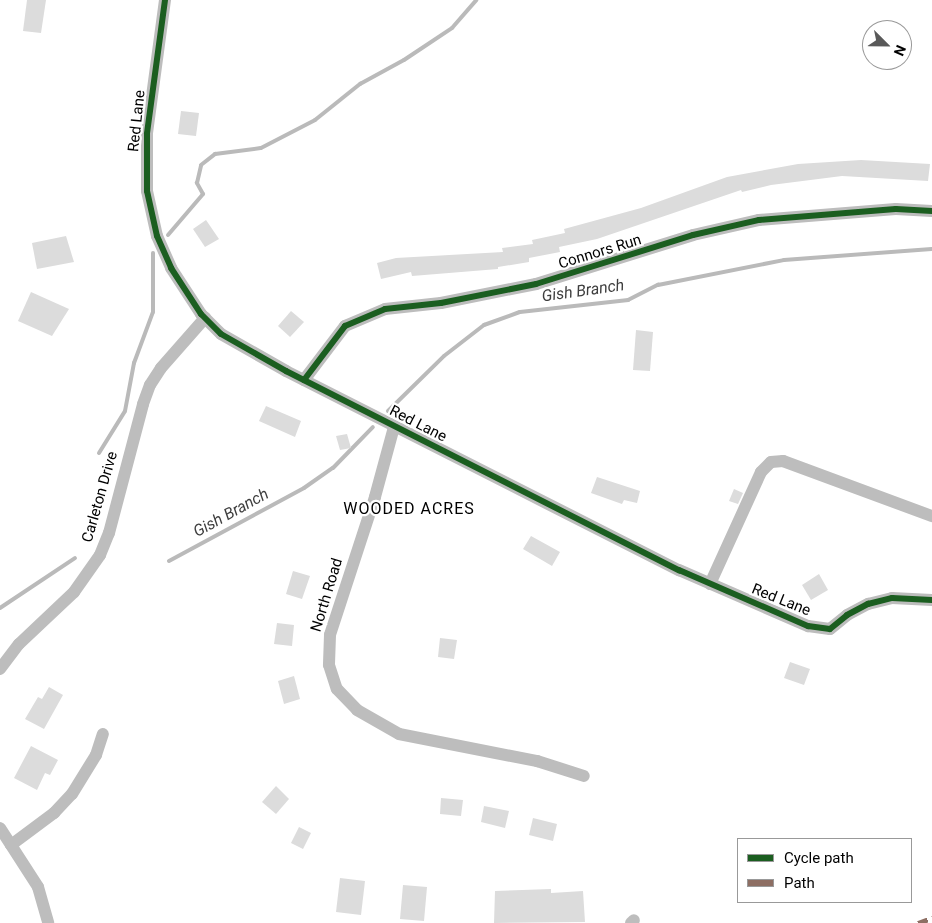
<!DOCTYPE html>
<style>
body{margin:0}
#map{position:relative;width:932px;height:923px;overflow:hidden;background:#fff;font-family:Roboto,sans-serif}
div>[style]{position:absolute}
.stream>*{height:4px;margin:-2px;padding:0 2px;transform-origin:2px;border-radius:2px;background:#bababa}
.building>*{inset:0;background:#dcdcdc}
.minor>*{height:12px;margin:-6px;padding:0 6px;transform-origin:6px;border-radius:6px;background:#bdbdbd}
.quiet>*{height:5px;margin-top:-2.5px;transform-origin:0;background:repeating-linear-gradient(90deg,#8d6e63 0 10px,transparent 0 15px)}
.cycleway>*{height:6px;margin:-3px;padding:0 3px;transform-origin:3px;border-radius:3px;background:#1b5e20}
span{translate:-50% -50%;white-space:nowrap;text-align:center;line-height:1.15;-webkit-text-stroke:4.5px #fff;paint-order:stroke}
.street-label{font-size:15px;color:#000}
.water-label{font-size:16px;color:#3e3e3e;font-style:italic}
.neighbourhood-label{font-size:16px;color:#000;letter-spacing:1px}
.legend{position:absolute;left:737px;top:838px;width:175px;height:65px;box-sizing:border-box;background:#fff;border:1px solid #999;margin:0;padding:6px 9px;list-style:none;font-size:15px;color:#000}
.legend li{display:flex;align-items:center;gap:10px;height:25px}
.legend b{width:25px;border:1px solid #999}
.north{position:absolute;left:862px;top:20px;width:50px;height:50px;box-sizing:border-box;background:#fff;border:1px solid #999;border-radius:50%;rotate:113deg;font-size:14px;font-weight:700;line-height:20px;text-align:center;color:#000}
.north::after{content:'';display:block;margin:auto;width:18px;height:22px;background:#595959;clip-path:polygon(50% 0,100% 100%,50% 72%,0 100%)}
</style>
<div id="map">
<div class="stream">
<i style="left:168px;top:235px;width:54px;rotate:-49.5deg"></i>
<i style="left:203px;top:194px;width:13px;rotate:-119deg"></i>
<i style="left:197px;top:183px;width:18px;rotate:-77deg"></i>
<i style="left:201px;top:165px;width:18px;rotate:-38deg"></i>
<i style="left:215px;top:154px;width:46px;rotate:-7.4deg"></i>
<i style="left:261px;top:148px;width:61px;rotate:-27.4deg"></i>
<i style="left:315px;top:120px;width:58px;rotate:-38.7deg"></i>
<i style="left:360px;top:84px;width:50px;rotate:-28.6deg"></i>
<i style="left:404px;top:60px;width:58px;rotate:-33.7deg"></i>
<i style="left:452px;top:28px;width:37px;rotate:-49deg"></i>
<i style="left:388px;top:411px;width:78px;rotate:-44.5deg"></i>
<i style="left:444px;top:356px;width:51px;rotate:-37.8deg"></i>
<i style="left:484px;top:325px;width:38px;rotate:-20deg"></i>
<i style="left:520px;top:312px;width:109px;rotate:-6.3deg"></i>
<i style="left:628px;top:300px;width:34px;rotate:-27deg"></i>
<i style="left:658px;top:285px;width:128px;rotate:-11.2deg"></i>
<i style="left:784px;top:260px;width:148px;rotate:-4.3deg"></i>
<i style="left:99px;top:453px;width:49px;rotate:-58.2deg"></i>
<i style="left:125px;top:411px;width:49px;rotate:-79.4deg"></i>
<i style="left:134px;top:363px;width:54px;rotate:-69.6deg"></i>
<i style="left:153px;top:312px;width:59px;rotate:-90deg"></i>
<i style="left:169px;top:561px;width:153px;rotate:-28.4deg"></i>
<i style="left:304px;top:488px;width:35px;rotate:-35deg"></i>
<i style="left:333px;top:468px;width:57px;rotate:-45.7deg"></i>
<i style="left:0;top:608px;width:90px;rotate:-33.7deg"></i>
</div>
<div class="building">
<i style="clip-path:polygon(27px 0,46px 0,41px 33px,23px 31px)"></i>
<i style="clip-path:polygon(181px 111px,199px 113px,196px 136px,178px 134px)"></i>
<i style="clip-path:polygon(861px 160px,930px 164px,928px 181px,842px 176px,771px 185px,742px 192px,741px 190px,597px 239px,559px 247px,560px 252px,529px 258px,529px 262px,498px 267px,498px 269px,412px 276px,411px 272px,381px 279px,377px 263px,396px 258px,503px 252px,502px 248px,533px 244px,532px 240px,565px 233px,564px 229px,641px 208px,727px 177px,798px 164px)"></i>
<i style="clip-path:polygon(206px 220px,219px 239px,205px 247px,193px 229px)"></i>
<i style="clip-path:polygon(66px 236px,74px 262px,37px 269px,32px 243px)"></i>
<i style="clip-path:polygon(31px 292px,69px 309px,52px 336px,18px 321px)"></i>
<i style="clip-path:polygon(291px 311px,304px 322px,290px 337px,278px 326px)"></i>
<i style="clip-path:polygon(636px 330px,653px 332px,650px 371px,633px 370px)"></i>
<i style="clip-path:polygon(266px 406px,301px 421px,295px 437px,259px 421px)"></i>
<i style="clip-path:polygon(347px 434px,351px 448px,340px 450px,336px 436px)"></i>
<i style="clip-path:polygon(597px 477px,640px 491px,637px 503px,624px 500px,622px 504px,591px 493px)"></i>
<i style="clip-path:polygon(734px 489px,743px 493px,738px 504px,729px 501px)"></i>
<i style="clip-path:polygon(531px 536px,560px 552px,552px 566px,523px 549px)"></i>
<i style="clip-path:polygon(293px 571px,310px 576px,302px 599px,286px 594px)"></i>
<i style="clip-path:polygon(819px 574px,828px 590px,811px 600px,802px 585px)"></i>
<i style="clip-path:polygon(277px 623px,294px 625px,292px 646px,274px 644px)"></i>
<i style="clip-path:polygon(440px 638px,457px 640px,454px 659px,438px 657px)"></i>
<i style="clip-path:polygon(790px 662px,810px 669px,804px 685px,784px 678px)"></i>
<i style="clip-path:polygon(294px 676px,300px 699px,284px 704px,278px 681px)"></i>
<i style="clip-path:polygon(49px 687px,63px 695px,44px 729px,25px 719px,38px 697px,42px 699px)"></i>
<i style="clip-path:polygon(31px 746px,58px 760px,50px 775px,45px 773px,37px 790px,14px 778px)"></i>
<i style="clip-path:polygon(276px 786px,289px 799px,276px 814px,262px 802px)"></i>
<i style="clip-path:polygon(441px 798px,463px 800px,461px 816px,440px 814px)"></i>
<i style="clip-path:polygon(484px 806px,509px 811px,505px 828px,481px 822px)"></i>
<i style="clip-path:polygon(533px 818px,557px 824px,553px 841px,529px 835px)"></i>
<i style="clip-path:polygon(299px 827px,311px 833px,303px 849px,291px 843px)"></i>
<i style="clip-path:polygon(340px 878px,365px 881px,361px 915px,336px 912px)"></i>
<i style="clip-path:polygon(403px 885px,427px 887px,424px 921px,400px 919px)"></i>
<i style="clip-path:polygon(551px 889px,551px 893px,583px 891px,585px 922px,494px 923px,495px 891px)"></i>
</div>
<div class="minor">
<i style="left:165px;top:0;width:135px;rotate:97.7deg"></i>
<i style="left:147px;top:134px;width:57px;rotate:90deg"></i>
<i style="left:147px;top:191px;width:46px;rotate:77.5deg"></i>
<i style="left:157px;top:236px;width:35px;rotate:66deg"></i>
<i style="left:171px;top:268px;width:55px;rotate:56.9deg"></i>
<i style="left:201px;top:314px;width:28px;rotate:45deg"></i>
<i style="left:221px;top:334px;width:75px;rotate:29.6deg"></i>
<i style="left:286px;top:371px;width:441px;rotate:26.9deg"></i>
<i style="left:679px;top:570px;width:141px;rotate:23.5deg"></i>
<i style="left:808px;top:626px;width:22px;rotate:8deg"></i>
<i style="left:830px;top:629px;width:22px;rotate:-39deg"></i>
<i style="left:847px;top:615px;width:24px;rotate:-28deg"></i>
<i style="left:868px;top:604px;width:25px;rotate:-14deg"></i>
<i style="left:892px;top:598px;width:40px;rotate:2.9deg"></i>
<i style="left:304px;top:380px;width:68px;rotate:-52.8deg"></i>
<i style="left:345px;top:326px;width:43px;rotate:-23deg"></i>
<i style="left:385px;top:309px;width:56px;rotate:-6.1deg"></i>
<i style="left:441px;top:303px;width:97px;rotate:-11.3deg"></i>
<i style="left:536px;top:284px;width:164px;rotate:-17.3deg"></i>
<i style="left:693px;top:235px;width:68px;rotate:-12.8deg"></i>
<i style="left:759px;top:220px;width:137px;rotate:-4.6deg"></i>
<i style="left:896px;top:209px;width:36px;rotate:3deg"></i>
<i style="left:394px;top:427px;width:73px;rotate:105.2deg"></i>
<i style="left:375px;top:497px;width:145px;rotate:108.1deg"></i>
<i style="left:330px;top:635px;width:30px;rotate:92deg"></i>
<i style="left:329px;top:665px;width:25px;rotate:72deg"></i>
<i style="left:337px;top:689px;width:29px;rotate:46deg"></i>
<i style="left:357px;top:710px;width:48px;rotate:29.7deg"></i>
<i style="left:399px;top:734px;width:141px;rotate:11.1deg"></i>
<i style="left:537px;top:761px;width:49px;rotate:17.7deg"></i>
<i style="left:710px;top:584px;width:123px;rotate:-65.5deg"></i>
<i style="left:761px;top:472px;width:14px;rotate:-45deg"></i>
<i style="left:771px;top:462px;width:12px;rotate:-5deg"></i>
<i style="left:783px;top:461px;width:159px;rotate:20.3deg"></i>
<i style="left:0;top:669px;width:31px;rotate:-53deg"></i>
<i style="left:19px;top:644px;width:76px;rotate:-43.4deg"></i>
<i style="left:74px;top:592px;width:45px;rotate:-54.9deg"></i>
<i style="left:100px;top:555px;width:24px;rotate:-68deg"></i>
<i style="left:109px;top:533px;width:133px;rotate:-75.2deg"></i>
<i style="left:143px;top:404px;width:20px;rotate:-70deg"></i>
<i style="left:150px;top:385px;width:20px;rotate:-57deg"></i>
<i style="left:161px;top:368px;width:67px;rotate:-48.7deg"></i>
<i style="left:0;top:828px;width:70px;rotate:57.2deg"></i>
<i style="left:38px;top:887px;width:37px;rotate:74deg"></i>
<i style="left:11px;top:845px;width:54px;rotate:-36.7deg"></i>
<i style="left:54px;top:813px;width:26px;rotate:-47deg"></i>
<i style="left:72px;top:794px;width:46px;rotate:-58.4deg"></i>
<i style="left:96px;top:755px;width:22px;rotate:-72deg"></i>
<i style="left:631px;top:923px;width:4px;rotate:-45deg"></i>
</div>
<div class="quiet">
<i style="left:918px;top:923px;width:15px;rotate:-20deg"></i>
</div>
<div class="cycleway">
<i style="left:165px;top:0;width:135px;rotate:97.7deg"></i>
<i style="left:147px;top:134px;width:57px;rotate:90deg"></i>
<i style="left:147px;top:191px;width:46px;rotate:77.5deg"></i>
<i style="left:157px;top:236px;width:35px;rotate:66deg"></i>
<i style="left:171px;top:268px;width:55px;rotate:56.9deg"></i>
<i style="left:201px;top:314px;width:28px;rotate:45deg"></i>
<i style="left:221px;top:334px;width:75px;rotate:29.6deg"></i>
<i style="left:286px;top:371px;width:441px;rotate:26.9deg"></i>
<i style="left:679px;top:570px;width:141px;rotate:23.5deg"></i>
<i style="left:808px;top:626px;width:22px;rotate:8deg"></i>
<i style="left:830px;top:629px;width:22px;rotate:-39deg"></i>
<i style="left:847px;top:615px;width:24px;rotate:-28deg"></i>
<i style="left:868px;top:604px;width:25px;rotate:-14deg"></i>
<i style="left:892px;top:598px;width:40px;rotate:2.9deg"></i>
<i style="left:304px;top:380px;width:68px;rotate:-52.8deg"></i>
<i style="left:345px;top:326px;width:43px;rotate:-23deg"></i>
<i style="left:385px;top:309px;width:56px;rotate:-6.1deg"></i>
<i style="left:441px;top:303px;width:97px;rotate:-11.3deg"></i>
<i style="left:536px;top:284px;width:164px;rotate:-17.3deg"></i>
<i style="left:693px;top:235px;width:68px;rotate:-12.8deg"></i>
<i style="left:759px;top:220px;width:137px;rotate:-4.6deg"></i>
<i style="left:896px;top:209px;width:36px;rotate:3deg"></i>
</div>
<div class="street-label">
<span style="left:137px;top:121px;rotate:-84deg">Red Lane</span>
<span style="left:600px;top:252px;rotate:-17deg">Connors Run</span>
<span style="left:418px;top:424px;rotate:27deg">Red Lane</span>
<span style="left:100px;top:497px;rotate:-74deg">Carleton Drive</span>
<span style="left:327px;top:595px;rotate:-73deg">North Road</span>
<span style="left:781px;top:600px;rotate:22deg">Red Lane</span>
</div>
<div class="water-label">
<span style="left:583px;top:291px;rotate:-8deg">Gish Branch</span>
<span style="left:231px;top:513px;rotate:-29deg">Gish Branch</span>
</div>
<div class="neighbourhood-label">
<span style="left:409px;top:509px">WOODED ACRES</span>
</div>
<ul class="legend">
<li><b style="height:6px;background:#1b5e20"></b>Cycle path</li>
<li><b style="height:6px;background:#8d6e63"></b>Path</li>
</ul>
<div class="north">N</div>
</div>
